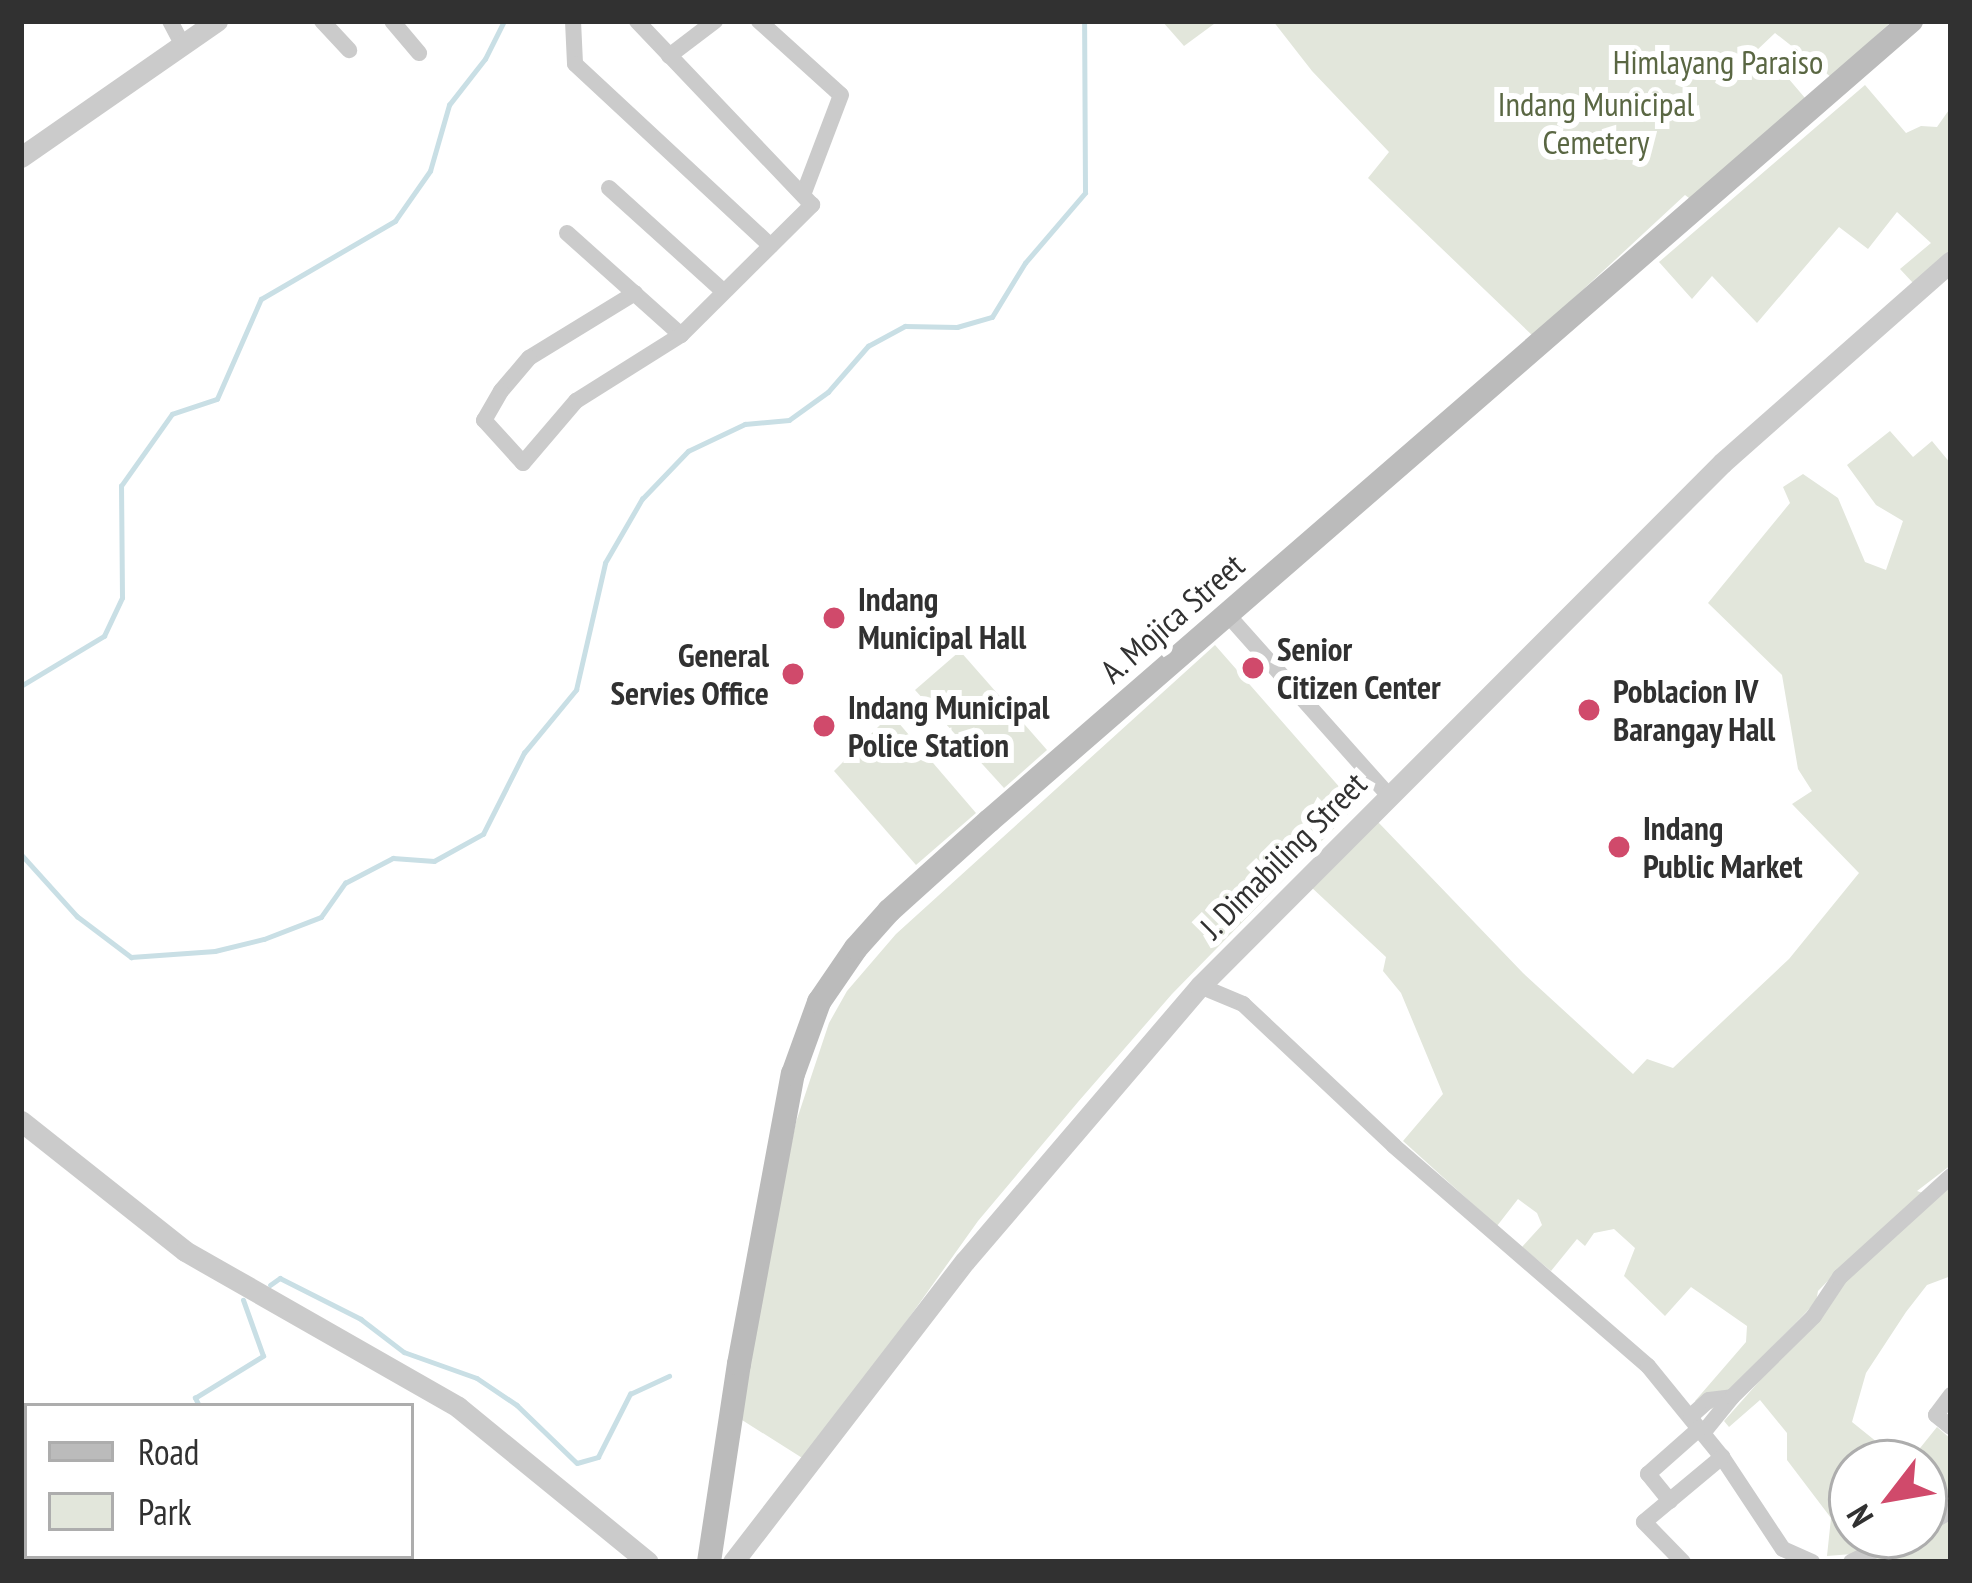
<!DOCTYPE html>
<style>
body{margin:0}
#map{position:relative;width:1972px;height:1583px;overflow:hidden;background:#fff;font-family:"PT Sans Narrow",sans-serif}
div>[style]{position:absolute}
.green>*{inset:0;background:#e2e6db}
.stream>*{height:4.5px;margin:-2.25px;padding:0 2.25px;transform-origin:2.25px;border-radius:2.25px;background:#c9dfe5}
.minor>*{height:16px;margin:-8px;padding:0 8px;transform-origin:8px;border-radius:8px;background:#cbcbcb}
.tertiary>*{height:21px;margin:-10.5px;padding:0 10.5px;transform-origin:10.5px;border-radius:10.5px;background:#cbcbcb}
.secondary>*{height:24px;margin:-12px;padding:0 12px;transform-origin:12px;border-radius:12px;background:#bbb}
.dots>*{width:33px;height:33px;translate:-50% -50%;box-sizing:border-box;border:6px solid #fff;border-radius:50%}
span{translate:-50% -50%;white-space:nowrap;text-align:center;line-height:1.15;-webkit-text-stroke:12px #fff;paint-order:stroke}
.park-label{font-size:33px;color:#5a6743}
.poi-label{font-size:33px;color:#313131;font-weight:700}
.left{translate:0 -50%;text-align:left}
.right{translate:-100% -50%;text-align:right}
.street-label{font-size:33px;color:#313131}
.frame{position:absolute;inset:0;border:24px solid #313131;pointer-events:none}
.legend{position:absolute;left:24px;top:1403px;width:390px;height:156px;box-sizing:border-box;background:#fff;border:3px solid #adadad;margin:0;padding:15px 21px;list-style:none;font-size:36px;color:#313131}
.legend li{display:flex;align-items:center;gap:24px;height:60px}
.legend b{width:60px;border:3px solid #adadad}
.north{position:absolute;left:1828px;top:1439px;width:120px;height:120px;box-sizing:border-box;background:#fff;border:3px solid #adadad;border-radius:50%;rotate:239deg;font-size:33px;font-weight:700;line-height:48px;text-align:center;color:#313131}
.north::after{content:'';display:block;margin:auto;width:42px;height:54px;background:#d04a6b;clip-path:polygon(50% 0,100% 100%,50% 72%,0 100%)}
</style>
<div id="map">
<div class="green">
<i style="clip-path:polygon(1162px 21px,1218px 21px,1184px 46px)"></i>
<i style="clip-path:polygon(1273px 21px,1892px 21px,1831px 77px,1775px 33px,1755px 52px,1772px 69px,1777px 65px,1805px 98px,1693px 201px,1685px 195px,1533px 336px,1368px 178px,1389px 152px,1312px 71px)"></i>
<i style="clip-path:polygon(1865px 85px,1906px 133px,1921px 126px,1937px 127px,1951px 107px,1951px 249px,1913px 283px,1900px 269px,1931px 243px,1897px 212px,1868px 249px,1839px 227px,1757px 323px,1712px 276px,1692px 299px,1659px 262px)"></i>
<i style="clip-path:polygon(1890px 431px,1913px 457px,1932px 441px,1951px 464px,1951px 1165px,1917px 1191px,1937px 1198px,1951px 1186px,1951px 1276px,1927px 1285px,1906px 1312px,1866px 1373px,1852px 1422px,1903px 1463px,1852px 1463px,1852px 1535px,1889px 1535px,1852px 1554px,1827px 1556px,1831px 1518px,1787px 1460px,1787px 1433px,1760px 1400px,1729px 1427px,1724px 1421px,1763px 1377px,1849px 1259px,1818px 1291px,1816px 1302px,1712px 1409px,1702px 1409px,1695px 1401px,1746px 1342px,1747px 1326px,1691px 1287px,1665px 1316px,1624px 1276px,1635px 1248px,1614px 1229px,1594px 1233px,1585px 1246px,1577px 1239px,1551px 1271px,1522px 1247px,1542px 1225px,1537px 1213px,1518px 1199px,1497px 1226px,1403px 1141px,1443px 1094px,1401px 993px,1383px 971px,1386px 957px,1310px 886px,1378px 822px,1523px 973px,1633px 1074px,1647px 1059px,1673px 1068px,1789px 959px,1859px 873px,1792px 804px,1812px 791px,1798px 769px,1782px 675px,1708px 603px,1790px 503px,1783px 487px,1803px 474px,1838px 498px,1865px 562px,1886px 570px,1903px 521px,1876px 505px,1847px 465px)"></i>
<i style="clip-path:polygon(1215px 645px,1356px 806px,1172px 994px,1078px 1102px,978px 1221px,807px 1461px,742px 1420px,746px 1359px,796px 1122px,829px 1023px,847px 991px,896px 934px)"></i>
<i style="clip-path:polygon(960px 651px,1047px 750px,1004px 788px,915px 690px)"></i>
<i style="clip-path:polygon(891px 714px,976px 813px,916px 865px,834px 771px)"></i>
<i style="clip-path:polygon(1937px 1427px,1951px 1439px,1951px 1502px,1924px 1517px,1924px 1463px,1908px 1463px)"></i>
<i style="clip-path:polygon(1951px 1518px,1951px 1562px,1867px 1562px,1924px 1535px)"></i>
</div>
<div class="stream">
<i style="left:21px;top:686px;width:97px;rotate:-31.1deg"></i>
<i style="left:104px;top:636px;width:42px;rotate:-64.7deg"></i>
<i style="left:122px;top:598px;width:112px;rotate:-90.5deg"></i>
<i style="left:121px;top:486px;width:88px;rotate:-54.7deg"></i>
<i style="left:172px;top:414px;width:47px;rotate:-18.4deg"></i>
<i style="left:217px;top:399px;width:109px;rotate:-66.3deg"></i>
<i style="left:261px;top:299px;width:155px;rotate:-30.2deg"></i>
<i style="left:395px;top:221px;width:61px;rotate:-55deg"></i>
<i style="left:430px;top:171px;width:69px;rotate:-73.9deg"></i>
<i style="left:449px;top:105px;width:58px;rotate:-52deg"></i>
<i style="left:485px;top:59px;width:42px;rotate:-63.4deg"></i>
<i style="left:21px;top:854px;width:84px;rotate:47.9deg"></i>
<i style="left:77px;top:916px;width:68px;rotate:37.2deg"></i>
<i style="left:131px;top:957px;width:84px;rotate:-4.1deg"></i>
<i style="left:215px;top:951px;width:50px;rotate:-13.8deg"></i>
<i style="left:264px;top:939px;width:61px;rotate:-21.1deg"></i>
<i style="left:321px;top:917px;width:42px;rotate:-54.8deg"></i>
<i style="left:345px;top:883px;width:54px;rotate:-27.5deg"></i>
<i style="left:393px;top:858px;width:41px;rotate:4.2deg"></i>
<i style="left:434px;top:861px;width:56px;rotate:-28.9deg"></i>
<i style="left:483px;top:834px;width:91px;rotate:-63.2deg"></i>
<i style="left:524px;top:753px;width:82px;rotate:-50.5deg"></i>
<i style="left:576px;top:690px;width:130px;rotate:-77.1deg"></i>
<i style="left:605px;top:563px;width:74px;rotate:-60deg"></i>
<i style="left:642px;top:499px;width:66px;rotate:-46.2deg"></i>
<i style="left:688px;top:451px;width:63px;rotate:-25.3deg"></i>
<i style="left:745px;top:424px;width:44px;rotate:-5.2deg"></i>
<i style="left:789px;top:420px;width:48px;rotate:-35.7deg"></i>
<i style="left:828px;top:392px;width:61px;rotate:-49deg"></i>
<i style="left:868px;top:346px;width:42px;rotate:-28.4deg"></i>
<i style="left:905px;top:326px;width:52px;rotate:1.1deg"></i>
<i style="left:957px;top:327px;width:36px;rotate:-16deg"></i>
<i style="left:992px;top:317px;width:63px;rotate:-58.6deg"></i>
<i style="left:1025px;top:263px;width:92px;rotate:-49.4deg"></i>
<i style="left:1085px;top:193px;width:172px;rotate:-90.3deg"></i>
<i style="left:270px;top:1285px;width:12px;rotate:-35deg"></i>
<i style="left:280px;top:1278px;width:91px;rotate:26.8deg"></i>
<i style="left:361px;top:1319px;width:54px;rotate:37.5deg"></i>
<i style="left:404px;top:1352px;width:77px;rotate:19.6deg"></i>
<i style="left:477px;top:1378px;width:48px;rotate:34deg"></i>
<i style="left:517px;top:1405px;width:83px;rotate:44deg"></i>
<i style="left:577px;top:1463px;width:22px;rotate:-16deg"></i>
<i style="left:598px;top:1457px;width:71px;rotate:-63.1deg"></i>
<i style="left:630px;top:1394px;width:43px;rotate:-24.8deg"></i>
<i style="left:199px;top:1406px;width:9px;rotate:-117deg"></i>
<i style="left:195px;top:1398px;width:80px;rotate:-31.7deg"></i>
<i style="left:263px;top:1356px;width:59px;rotate:-109.7deg"></i>
<i style="left:285px;top:1556px;width:6px;rotate:72deg"></i>
</div>
<div class="minor">
<i style="left:170px;top:21px;width:26px;rotate:62deg"></i>
<i style="left:322px;top:21px;width:40px;rotate:47deg"></i>
<i style="left:392px;top:21px;width:42px;rotate:49.8deg"></i>
<i style="left:573px;top:21px;width:43px;rotate:87.3deg"></i>
<i style="left:575px;top:64px;width:267px;rotate:42.9deg"></i>
<i style="left:759px;top:21px;width:110px;rotate:42.1deg"></i>
<i style="left:841px;top:95px;width:107px;rotate:110.8deg"></i>
<i style="left:669px;top:56px;width:58px;rotate:-37.3deg"></i>
<i style="left:609px;top:188px;width:154px;rotate:42.1deg"></i>
<i style="left:567px;top:233px;width:153px;rotate:41.8deg"></i>
<i style="left:635px;top:293px;width:124px;rotate:148.5deg"></i>
<i style="left:529px;top:358px;width:43px;rotate:130.3deg"></i>
<i style="left:501px;top:391px;width:34px;rotate:120deg"></i>
<i style="left:484px;top:420px;width:58px;rotate:47.8deg"></i>
<i style="left:523px;top:463px;width:82px;rotate:-49.5deg"></i>
<i style="left:576px;top:401px;width:124px;rotate:-32.2deg"></i>
<i style="left:681px;top:335px;width:185px;rotate:-44.8deg"></i>
<i style="left:812px;top:205px;width:254px;rotate:-133.6deg"></i>
<i style="left:1227px;top:614px;width:244px;rotate:48.3deg"></i>
<i style="left:1200px;top:986px;width:47px;rotate:22.7deg"></i>
<i style="left:1243px;top:1004px;width:207px;rotate:43.2deg"></i>
<i style="left:1394px;top:1146px;width:336px;rotate:40.9deg"></i>
<i style="left:1648px;top:1366px;width:117px;rotate:50.9deg"></i>
<i style="left:1722px;top:1457px;width:110px;rotate:56.5deg"></i>
<i style="left:1783px;top:1549px;width:32px;rotate:24deg"></i>
<i style="left:1951px;top:1395px;width:25px;rotate:127deg"></i>
<i style="left:1936px;top:1415px;width:19px;rotate:39deg"></i>
<i style="left:1691px;top:1416px;width:24px;rotate:-42deg"></i>
<i style="left:1709px;top:1400px;width:23px;rotate:-7deg"></i>
<i style="left:1703px;top:1433px;width:46px;rotate:-51.1deg"></i>
<i style="left:1732px;top:1397px;width:115px;rotate:-44.6deg"></i>
<i style="left:1814px;top:1316px;width:47px;rotate:-56.3deg"></i>
<i style="left:1840px;top:1277px;width:150px;rotate:-42.3deg"></i>
<i style="left:1670px;top:1501px;width:35px;rotate:-129deg"></i>
<i style="left:1648px;top:1474px;width:69px;rotate:-41.5deg"></i>
<i style="left:1924px;top:1526px;width:31px;rotate:-29deg"></i>
<i style="left:1683px;top:1562px;width:56px;rotate:-134.3deg"></i>
<i style="left:1644px;top:1522px;width:102px;rotate:-39.8deg"></i>
<i style="left:1851px;top:1562px;width:61px;rotate:-26.1deg"></i>
</div>
<div class="tertiary">
<i style="left:21px;top:157px;width:239px;rotate:-34.8deg"></i>
<i style="left:21px;top:1121px;width:209px;rotate:38.4deg"></i>
<i style="left:185px;top:1251px;width:314px;rotate:29.7deg"></i>
<i style="left:458px;top:1407px;width:245px;rotate:39.2deg"></i>
<i style="left:733px;top:1562px;width:380px;rotate:-52.4deg"></i>
<i style="left:965px;top:1261px;width:362px;rotate:-49.5deg"></i>
<i style="left:1200px;top:986px;width:739px;rotate:-45.05deg"></i>
<i style="left:1722px;top:463px;width:305px;rotate:-41.4deg"></i>
</div>
<div class="secondary">
<i style="left:709px;top:1562px;width:200px;rotate:-81.4deg"></i>
<i style="left:739px;top:1364px;width:295px;rotate:-79.5deg"></i>
<i style="left:793px;top:1074px;width:77px;rotate:-70.1deg"></i>
<i style="left:819px;top:1002px;width:65px;rotate:-55.6deg"></i>
<i style="left:856px;top:948px;width:50px;rotate:-48.3deg"></i>
<i style="left:889px;top:911px;width:135px;rotate:-42deg"></i>
<i style="left:989px;top:821px;width:1221px;rotate:-40.95deg"></i>
</div>
<div class="dots">
<i style="left:834px;top:618px;background:#d04a6b"></i>
<i style="left:1253px;top:668px;background:#d04a6b"></i>
<i style="left:793px;top:674px;background:#d04a6b"></i>
<i style="left:1589px;top:710px;background:#d04a6b"></i>
<i style="left:824px;top:726px;background:#d04a6b"></i>
<i style="left:1619px;top:847px;background:#d04a6b"></i>
</div>
<div class="park-label">
<span style="left:1718px;top:62px">Himlayang Paraiso</span>
<span style="left:1596px;top:123px">Indang Municipal<br>Cemetery</span>
</div>
<div class="poi-label">
<span class="left" style="left:858px;top:618px">Indang<br>Municipal Hall</span>
<span class="left" style="left:1277px;top:668px">Senior<br>Citizen Center</span>
<span class="right" style="left:769px;top:674px">General<br>Servies Office</span>
<span class="left" style="left:1613px;top:710px">Poblacion IV<br>Barangay Hall</span>
<span class="left" style="left:848px;top:726px">Indang Municipal<br>Police Station</span>
<span class="left" style="left:1643px;top:847px">Indang<br>Public Market</span>
</div>
<div class="street-label">
<span style="left:1172px;top:618px;rotate:-41deg">A. Mojica Street</span>
<span style="left:1283px;top:855px;rotate:-45deg">J. Dimabiling Street</span>
</div>
<div class="frame"></div>
<ul class="legend">
<li><b style="height:15px;background:#bbb"></b>Road</li>
<li><b style="height:33px;background:#e2e6db"></b>Park</li>
</ul>
<div class="north">N</div>
</div>
